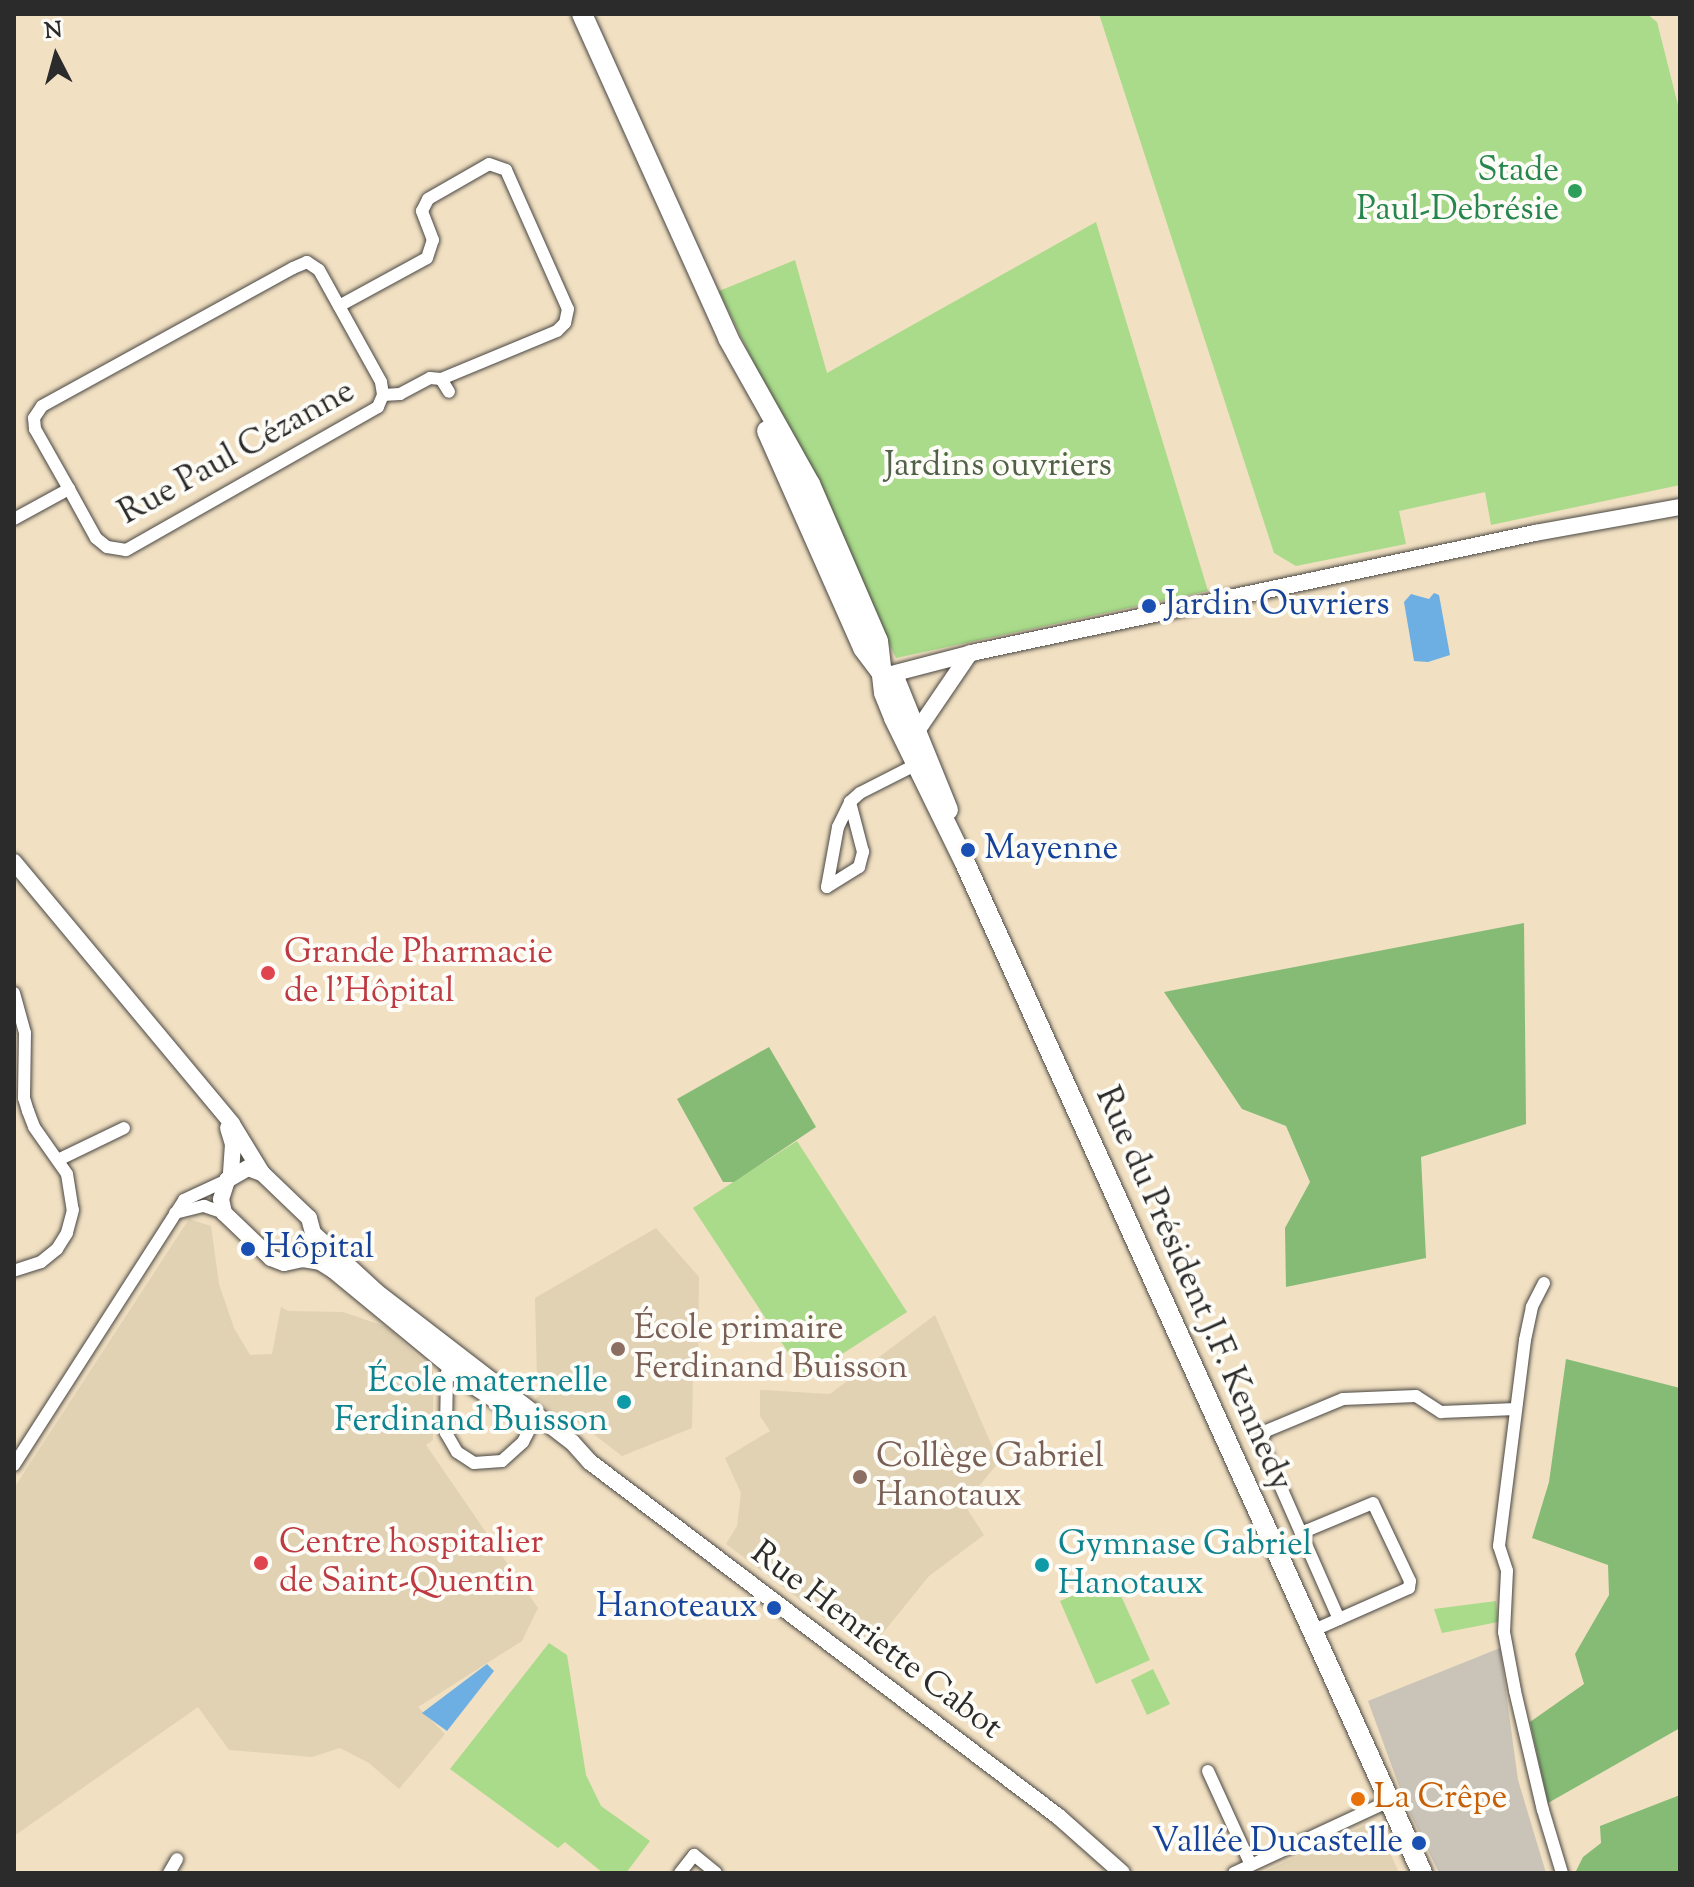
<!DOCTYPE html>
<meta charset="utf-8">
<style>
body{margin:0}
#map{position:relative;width:1694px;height:1887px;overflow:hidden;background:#f1e0c2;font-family:"Sorts Mill Goudy",serif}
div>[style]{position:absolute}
.built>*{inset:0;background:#e1d2b4}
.industrial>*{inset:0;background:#c9c3b8}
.green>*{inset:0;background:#a9db8a}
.forest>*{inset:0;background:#86bb76}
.water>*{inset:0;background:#6dafe2}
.roads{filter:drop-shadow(0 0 2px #494642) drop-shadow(0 0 2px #494642)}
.minor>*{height:12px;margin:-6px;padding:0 6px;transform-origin:6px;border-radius:6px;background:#fff}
.tertiary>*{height:16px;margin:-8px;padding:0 8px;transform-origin:8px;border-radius:8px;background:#fff}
.primary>*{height:20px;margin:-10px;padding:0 10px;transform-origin:10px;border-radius:10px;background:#fff}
.dots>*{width:22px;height:22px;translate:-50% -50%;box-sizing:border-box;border:4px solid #fdfcf7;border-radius:50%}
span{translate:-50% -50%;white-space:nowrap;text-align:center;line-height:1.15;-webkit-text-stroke:8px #fdfcf7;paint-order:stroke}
.leisure-label{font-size:34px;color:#27864d}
.right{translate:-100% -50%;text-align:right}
.street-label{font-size:34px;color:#2b2b2b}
.park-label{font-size:34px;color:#516048}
.transit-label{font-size:34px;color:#164399}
.left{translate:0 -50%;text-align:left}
.health-label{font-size:34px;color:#be3a42}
.education-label{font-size:34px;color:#785e54}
.culture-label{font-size:34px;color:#0d838f}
.food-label{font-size:34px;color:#c56008}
.frame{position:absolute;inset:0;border:16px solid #2b2b2b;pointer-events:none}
.north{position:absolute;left:16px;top:16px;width:80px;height:80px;-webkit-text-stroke:6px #fdfcf7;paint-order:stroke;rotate:354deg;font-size:22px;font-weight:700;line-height:32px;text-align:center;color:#2b2b2b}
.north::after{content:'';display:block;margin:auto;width:28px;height:36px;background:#2b2b2b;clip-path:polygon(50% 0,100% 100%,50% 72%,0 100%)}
</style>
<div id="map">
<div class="built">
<i style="clip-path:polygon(189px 1219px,211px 1226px,219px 1284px,234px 1328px,250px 1355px,272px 1354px,281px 1307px,288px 1311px,343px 1312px,387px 1327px,433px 1371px,433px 1440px,426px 1445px,538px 1608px,522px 1641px,418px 1707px,445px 1734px,399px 1789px,369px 1763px,340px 1748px,312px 1757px,229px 1750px,198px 1707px,14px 1836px,14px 1488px)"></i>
<i style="clip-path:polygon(656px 1228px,699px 1277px,698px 1365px,693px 1371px,692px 1428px,622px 1456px,579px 1423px,569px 1422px,534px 1401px,547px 1386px,537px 1378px,535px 1298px)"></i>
<i style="clip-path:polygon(935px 1315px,999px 1462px,964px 1504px,984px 1535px,929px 1576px,874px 1644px,865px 1640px,858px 1643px,726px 1544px,737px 1526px,741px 1493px,725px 1458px,770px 1431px,760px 1416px,760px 1390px,830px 1394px)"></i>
<i style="clip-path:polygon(1372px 1822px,1377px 1823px,1399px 1873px,1261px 1873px)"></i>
</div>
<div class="industrial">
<i style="clip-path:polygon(1500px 1648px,1518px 1780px,1546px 1873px,1439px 1873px,1406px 1805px,1368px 1701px)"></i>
</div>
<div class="green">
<i style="clip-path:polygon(1099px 14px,1647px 14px,1657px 22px,1680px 113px,1680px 485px,1491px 525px,1485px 492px,1399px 511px,1406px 544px,1296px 566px,1274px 553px)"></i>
<i style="clip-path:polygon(1096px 222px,1208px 591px,896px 658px,719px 291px,795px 260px,827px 373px)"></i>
<i style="clip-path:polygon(797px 1141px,907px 1312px,805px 1378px,693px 1208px)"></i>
<i style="clip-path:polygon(1113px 1578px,1150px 1660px,1096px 1684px,1060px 1601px)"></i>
<i style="clip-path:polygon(1496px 1601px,1498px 1622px,1442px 1633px,1434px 1609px)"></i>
<i style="clip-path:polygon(549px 1643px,567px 1655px,586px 1775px,601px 1806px,650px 1841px,626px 1873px,603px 1873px,565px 1842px,558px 1848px,450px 1769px)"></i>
<i style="clip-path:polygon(1153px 1669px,1170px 1704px,1147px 1715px,1131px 1680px)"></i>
</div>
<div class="forest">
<i style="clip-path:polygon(1524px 923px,1526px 1124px,1421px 1157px,1426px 1258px,1286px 1287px,1285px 1228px,1310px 1182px,1286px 1126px,1242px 1109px,1164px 992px)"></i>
<i style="clip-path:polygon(769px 1047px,816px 1127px,734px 1182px,723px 1182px,677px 1099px)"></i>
<i style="clip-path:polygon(1566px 1359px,1680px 1388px,1680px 1728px,1548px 1803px,1530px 1722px,1584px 1684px,1575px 1654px,1609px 1595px,1608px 1565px,1532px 1538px,1549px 1482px)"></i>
<i style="clip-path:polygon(1680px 1795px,1680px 1873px,1575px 1873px,1583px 1857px,1601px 1843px,1600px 1826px)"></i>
</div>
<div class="water">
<i style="clip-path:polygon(1434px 593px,1439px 595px,1450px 655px,1428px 662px,1414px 661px,1404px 602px,1411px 594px,1429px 599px)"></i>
<i style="clip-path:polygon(487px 1664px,494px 1671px,447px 1731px,422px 1713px)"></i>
</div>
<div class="roads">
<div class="minor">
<i style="left:339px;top:306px;width:100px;rotate:-28.6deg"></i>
<i style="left:427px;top:258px;width:19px;rotate:-72deg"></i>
<i style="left:433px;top:240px;width:31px;rotate:-111deg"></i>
<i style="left:422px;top:211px;width:13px;rotate:-63deg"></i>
<i style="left:428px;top:199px;width:70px;rotate:-29.8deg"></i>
<i style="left:489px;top:164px;width:18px;rotate:19deg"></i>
<i style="left:506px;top:170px;width:152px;rotate:66deg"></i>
<i style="left:568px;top:309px;width:14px;rotate:102deg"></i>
<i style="left:565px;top:323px;width:11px;rotate:135deg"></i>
<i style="left:557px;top:331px;width:126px;rotate:157.5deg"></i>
<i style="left:383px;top:395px;width:17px;rotate:-3deg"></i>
<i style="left:400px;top:394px;width:34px;rotate:-28deg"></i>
<i style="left:430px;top:378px;width:11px;rotate:5deg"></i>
<i style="left:441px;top:379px;width:15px;rotate:58deg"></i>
<i style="left:14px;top:519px;width:63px;rotate:-28.6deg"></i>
<i style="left:69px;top:489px;width:69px;rotate:-119.5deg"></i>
<i style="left:35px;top:429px;width:11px;rotate:-95deg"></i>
<i style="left:34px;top:418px;width:14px;rotate:-56deg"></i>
<i style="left:42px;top:406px;width:286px;rotate:-28.8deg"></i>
<i style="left:293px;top:268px;width:15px;rotate:-23deg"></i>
<i style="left:307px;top:262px;width:14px;rotate:34deg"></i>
<i style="left:319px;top:270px;width:128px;rotate:61deg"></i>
<i style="left:381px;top:382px;width:13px;rotate:81deg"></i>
<i style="left:383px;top:395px;width:13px;rotate:113deg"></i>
<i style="left:378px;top:407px;width:290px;rotate:150.4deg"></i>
<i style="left:126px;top:550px;width:19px;rotate:-171deg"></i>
<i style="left:107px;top:547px;width:14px;rotate:-141deg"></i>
<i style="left:96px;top:538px;width:56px;rotate:-118.9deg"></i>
<i style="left:827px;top:887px;width:61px;rotate:-79.6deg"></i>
<i style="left:838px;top:827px;width:28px;rotate:-64deg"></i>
<i style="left:850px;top:802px;width:13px;rotate:-42deg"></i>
<i style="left:860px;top:793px;width:66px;rotate:-27deg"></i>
<i style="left:827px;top:887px;width:38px;rotate:-32deg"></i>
<i style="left:859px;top:867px;width:16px;rotate:-75deg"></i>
<i style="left:863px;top:852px;width:52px;rotate:-104.6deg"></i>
<i style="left:14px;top:993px;width:41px;rotate:74.6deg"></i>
<i style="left:25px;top:1033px;width:65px;rotate:90.9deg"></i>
<i style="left:24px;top:1098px;width:14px;rotate:73deg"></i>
<i style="left:28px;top:1111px;width:17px;rotate:69deg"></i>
<i style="left:34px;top:1127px;width:57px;rotate:54.9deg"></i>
<i style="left:67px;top:1174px;width:36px;rotate:81deg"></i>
<i style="left:73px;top:1210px;width:24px;rotate:105deg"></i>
<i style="left:67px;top:1233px;width:19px;rotate:122deg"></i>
<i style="left:57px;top:1249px;width:21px;rotate:141deg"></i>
<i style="left:41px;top:1262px;width:28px;rotate:162deg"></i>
<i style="left:60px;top:1159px;width:71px;rotate:-25.8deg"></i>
<i style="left:175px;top:1213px;width:30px;rotate:-14deg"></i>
<i style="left:204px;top:1206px;width:21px;rotate:19deg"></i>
<i style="left:1544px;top:1283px;width:27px;rotate:117deg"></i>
<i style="left:1532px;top:1307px;width:34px;rotate:102deg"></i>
<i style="left:1525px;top:1340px;width:208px;rotate:97.2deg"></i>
<i style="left:1499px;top:1546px;width:26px;rotate:72deg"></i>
<i style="left:1507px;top:1571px;width:61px;rotate:92.8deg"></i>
<i style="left:1504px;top:1632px;width:60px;rotate:79.4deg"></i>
<i style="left:1515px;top:1691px;width:122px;rotate:76.8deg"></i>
<i style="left:1543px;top:1810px;width:66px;rotate:73.2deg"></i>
<i style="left:456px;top:1364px;width:13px;rotate:135deg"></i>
<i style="left:447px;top:1373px;width:60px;rotate:91deg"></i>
<i style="left:446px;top:1433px;width:22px;rotate:60deg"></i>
<i style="left:457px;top:1452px;width:20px;rotate:33deg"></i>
<i style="left:474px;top:1463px;width:28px;rotate:-4deg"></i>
<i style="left:502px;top:1461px;width:28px;rotate:-42deg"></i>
<i style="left:523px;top:1442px;width:20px;rotate:-63deg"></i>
<i style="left:14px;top:1465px;width:315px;rotate:-57.3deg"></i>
<i style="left:184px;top:1200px;width:47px;rotate:-24.9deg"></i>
<i style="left:1301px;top:1533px;width:99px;rotate:-113.7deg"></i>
<i style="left:1261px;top:1442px;width:12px;rotate:-66deg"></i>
<i style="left:1266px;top:1431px;width:83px;rotate:-22.6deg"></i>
<i style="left:1343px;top:1399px;width:73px;rotate:-2.4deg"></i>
<i style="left:1416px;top:1396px;width:30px;rotate:33deg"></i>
<i style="left:1441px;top:1412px;width:75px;rotate:-2.3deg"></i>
<i style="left:1312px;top:1631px;width:106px;rotate:-23.9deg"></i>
<i style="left:1409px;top:1588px;width:7px;rotate:-82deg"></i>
<i style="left:1410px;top:1581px;width:86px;rotate:-115.4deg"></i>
<i style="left:1373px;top:1503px;width:78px;rotate:157.4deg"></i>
<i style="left:1301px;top:1533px;width:94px;rotate:66.2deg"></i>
<i style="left:1208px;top:1771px;width:103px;rotate:65.4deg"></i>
<i style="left:169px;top:1873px;width:16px;rotate:-60deg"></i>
<i style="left:680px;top:1873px;width:23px;rotate:-52deg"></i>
<i style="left:694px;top:1855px;width:28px;rotate:39deg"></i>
<i style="left:1234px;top:1873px;width:171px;rotate:-24.9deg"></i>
</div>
<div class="tertiary">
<i style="left:884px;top:676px;width:95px;rotate:-14.6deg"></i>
<i style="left:976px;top:652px;width:572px;rotate:-12.02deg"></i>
<i style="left:1535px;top:533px;width:147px;rotate:-10.2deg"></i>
<i style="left:917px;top:731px;width:94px;rotate:-55.8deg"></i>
<i style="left:14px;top:862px;width:341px;rotate:50.2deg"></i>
<i style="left:232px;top:1124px;width:57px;rotate:58.5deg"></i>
<i style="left:262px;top:1173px;width:65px;rotate:43.8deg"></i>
<i style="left:309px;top:1218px;width:24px;rotate:75deg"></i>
<i style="left:315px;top:1241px;width:22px;rotate:124deg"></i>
<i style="left:303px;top:1259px;width:19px;rotate:168deg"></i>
<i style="left:284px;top:1263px;width:14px;rotate:-159deg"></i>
<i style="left:271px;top:1258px;width:65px;rotate:-136.2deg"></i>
<i style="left:224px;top:1213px;width:14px;rotate:-102deg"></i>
<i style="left:221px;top:1199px;width:20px;rotate:-72deg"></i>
<i style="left:227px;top:1180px;width:24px;rotate:-30deg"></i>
<i style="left:248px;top:1168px;width:15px;rotate:20deg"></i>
<i style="left:228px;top:1128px;width:17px;rotate:73deg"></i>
<i style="left:233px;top:1144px;width:32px;rotate:94deg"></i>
<i style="left:315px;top:1235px;width:84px;rotate:42.6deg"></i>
<i style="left:377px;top:1292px;width:246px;rotate:37.6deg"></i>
<i style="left:572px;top:1442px;width:27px;rotate:48deg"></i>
<i style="left:590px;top:1462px;width:588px;rotate:37.12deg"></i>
<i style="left:1059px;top:1817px;width:84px;rotate:41.6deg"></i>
<i style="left:303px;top:1259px;width:17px;rotate:10deg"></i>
<i style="left:320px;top:1262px;width:15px;rotate:32deg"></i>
<i style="left:333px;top:1270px;width:184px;rotate:39.5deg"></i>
<i style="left:475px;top:1387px;width:66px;rotate:33.2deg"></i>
</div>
<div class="primary">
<i style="left:582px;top:14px;width:355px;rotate:65.7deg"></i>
<i style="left:728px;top:338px;width:167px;rotate:60.7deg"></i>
<i style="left:810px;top:484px;width:171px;rotate:66.6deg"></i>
<i style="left:878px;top:641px;width:52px;rotate:83.4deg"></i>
<i style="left:884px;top:693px;width:27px;rotate:68deg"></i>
<i style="left:894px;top:718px;width:161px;rotate:63.9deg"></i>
<i style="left:965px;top:863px;width:1109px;rotate:65.65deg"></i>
<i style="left:767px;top:431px;width:237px;rotate:66.1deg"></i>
<i style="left:863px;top:648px;width:35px;rotate:53deg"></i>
<i style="left:884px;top:676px;width:13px;rotate:27deg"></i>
<i style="left:896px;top:682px;width:138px;rotate:67.9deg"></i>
</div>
</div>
<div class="dots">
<i style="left:1575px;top:191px;background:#2e9e5b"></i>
<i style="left:1149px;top:606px;background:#1a4fb4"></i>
<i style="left:968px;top:850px;background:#1a4fb4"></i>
<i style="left:268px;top:973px;background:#e0444e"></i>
<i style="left:248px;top:1249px;background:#1a4fb4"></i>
<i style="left:618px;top:1349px;background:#8d6e63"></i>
<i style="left:624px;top:1402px;background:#0f9aa8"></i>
<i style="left:860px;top:1477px;background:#8d6e63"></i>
<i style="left:261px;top:1563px;background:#e0444e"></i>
<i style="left:1042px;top:1565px;background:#0f9aa8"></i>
<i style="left:774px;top:1608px;background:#1a4fb4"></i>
<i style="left:1358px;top:1799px;background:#e8710a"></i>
<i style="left:1419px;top:1843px;background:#1a4fb4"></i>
</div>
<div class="leisure-label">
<span class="right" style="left:1559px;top:191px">Stade<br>Paul-Debrésie</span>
</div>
<div class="street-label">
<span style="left:237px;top:453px;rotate:-29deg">Rue Paul Cézanne</span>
<span style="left:1193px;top:1289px;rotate:66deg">Rue du Président J.F. Kennedy</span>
<span style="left:876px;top:1641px;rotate:37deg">Rue Henriette Cabot</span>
</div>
<div class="park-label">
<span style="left:998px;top:467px">Jardins ouvriers</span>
</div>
<div class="transit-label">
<span class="left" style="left:1165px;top:606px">Jardin Ouvriers</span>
<span class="left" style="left:984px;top:850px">Mayenne</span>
<span class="left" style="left:264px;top:1249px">Hôpital</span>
<span class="right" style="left:758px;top:1608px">Hanoteaux</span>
<span class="right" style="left:1403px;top:1843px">Vallée Ducastelle</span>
</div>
<div class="health-label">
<span class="left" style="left:284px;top:973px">Grande Pharmacie<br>de l'Hôpital</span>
<span class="left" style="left:279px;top:1563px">Centre hospitalier<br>de Saint-Quentin</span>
</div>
<div class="education-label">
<span class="left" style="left:634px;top:1349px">École primaire<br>Ferdinand Buisson</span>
<span class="left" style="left:876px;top:1477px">Collège Gabriel<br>Hanotaux</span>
</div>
<div class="culture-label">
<span class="right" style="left:608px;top:1402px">École maternelle<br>Ferdinand Buisson</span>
<span class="left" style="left:1058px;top:1565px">Gymnase Gabriel<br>Hanotaux</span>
</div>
<div class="food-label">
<span class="left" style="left:1374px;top:1799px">La Crêpe</span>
</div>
<div class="frame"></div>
<div class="north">N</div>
</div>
